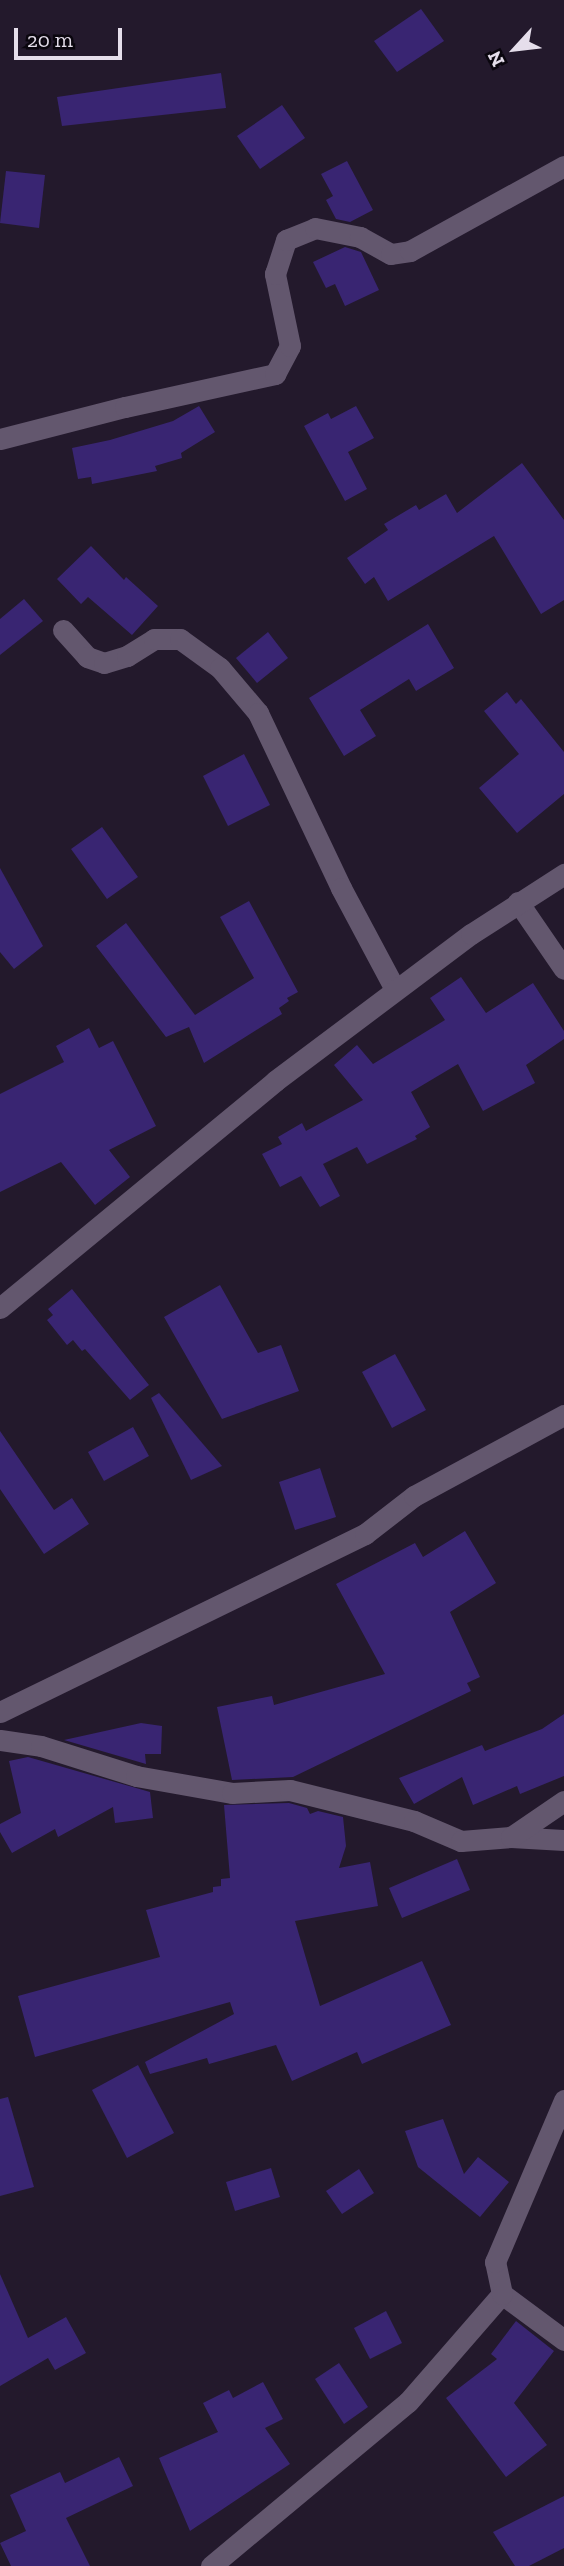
<!DOCTYPE html>
<style>
body{margin:0}
#map{position:relative;width:564px;height:2566px;overflow:hidden;background:#23192c;font-family:"Zilla Slab",serif}
div>[style]{position:absolute}
.building>*{inset:0;background:#392572}
.lane>*{height:21px;margin:-10.5px;padding:0 10.5px;transform-origin:10.5px;border-radius:10.5px;background:#63576e}
.street>*{height:21px;margin:-10.5px;padding:0 10.5px;transform-origin:10.5px;border-radius:10.5px;background:#63576e}
span{translate:-50% -50%;white-space:nowrap;text-align:center;line-height:1.15;-webkit-text-stroke:5px #0a060e;paint-order:stroke}
.north{position:absolute;left:480px;top:14px;width:70px;height:70px;-webkit-text-stroke:5px #0a060e;paint-order:stroke;rotate:243deg;font-size:19px;font-weight:700;line-height:28px;text-align:center;color:#e5deeb}
.north::after{content:'';display:block;margin:auto;width:24px;height:32px;background:#e5deeb;clip-path:polygon(50% 0,100% 100%,50% 72%,0 100%)}
.scale{position:absolute;left:14px;top:28px;width:108px;height:32px;box-sizing:border-box;border:4px solid #e5deeb;border-top:0;padding-left:9px;font-size:21px;line-height:24px;white-space:nowrap;color:#e5deeb;-webkit-text-stroke:5px #0a060e;paint-order:stroke}
</style>
<div id="map">
<div class="building">
<i style="clip-path:polygon(421px 9px,444px 41px,397px 72px,374px 41px)"></i>
<i style="clip-path:polygon(221px 73px,226px 108px,62px 126px,57px 97px)"></i>
<i style="clip-path:polygon(282px 105px,305px 138px,260px 169px,237px 136px)"></i>
<i style="clip-path:polygon(347px 161px,373px 210px,350px 222px,336px 219px,326px 200px,333px 196px,321px 174px)"></i>
<i style="clip-path:polygon(6px 171px,45px 175px,39px 228px,0 223px)"></i>
<i style="clip-path:polygon(345px 247px,361px 252px,379px 290px,345px 306px,335px 284px,326px 288px,313px 262px)"></i>
<i style="clip-path:polygon(199px 406px,215px 432px,181px 453px,182px 458px,155px 466px,157px 471px,92px 484px,91px 477px,78px 479px,72px 448px,110px 440px,173px 421px)"></i>
<i style="clip-path:polygon(356px 406px,374px 438px,348px 452px,367px 489px,345px 501px,304px 426px,328px 413px,331px 419px)"></i>
<i style="clip-path:polygon(522px 463px,564px 520px,564px 600px,541px 614px,494px 536px,388px 601px,374px 577px,365px 584px,347px 558px,388px 530px,384px 524px,416px 505px,419px 510px,446px 494px,457px 513px)"></i>
<i style="clip-path:polygon(91px 546px,124px 580px,126px 577px,158px 606px,132px 635px,88px 597px,81px 604px,57px 579px)"></i>
<i style="clip-path:polygon(24px 599px,43px 621px,0 655px,0 619px)"></i>
<i style="clip-path:polygon(428px 624px,454px 668px,416px 691px,409px 679px,360px 710px,376px 736px,344px 756px,309px 698px)"></i>
<i style="clip-path:polygon(268px 632px,288px 658px,257px 683px,236px 658px)"></i>
<i style="clip-path:polygon(507px 692px,516px 704px,521px 699px,564px 752px,564px 794px,517px 833px,479px 788px,519px 754px,484px 711px)"></i>
<i style="clip-path:polygon(244px 754px,270px 805px,228px 826px,203px 776px)"></i>
<i style="clip-path:polygon(102px 827px,138px 877px,107px 899px,71px 849px)"></i>
<i style="clip-path:polygon(0 868px,43px 946px,14px 969px,0 952px)"></i>
<i style="clip-path:polygon(249px 901px,298px 992px,287px 998px,289px 1001px,279px 1008px,282px 1014px,204px 1063px,189px 1027px,166px 1037px,96px 946px,126px 923px,195px 1015px,254px 978px,220px 917px)"></i>
<i style="clip-path:polygon(461px 977px,486px 1013px,533px 983px,564px 1031px,564px 1039px,526px 1065px,535px 1083px,483px 1111px,458px 1064px,411px 1092px,430px 1127px,415px 1136px,417px 1139px,367px 1164px,357px 1147px,323px 1164px,340px 1196px,320px 1207px,301px 1176px,280px 1187px,262px 1154px,282px 1144px,278px 1137px,302px 1123px,306px 1131px,363px 1100px,334px 1065px,357px 1045px,373px 1064px,445px 1020px,430px 998px)"></i>
<i style="clip-path:polygon(89px 1028px,99px 1048px,113px 1041px,156px 1126px,109px 1150px,130px 1177px,95px 1205px,61px 1162px,0 1192px,0 1094px,64px 1062px,56px 1046px)"></i>
<i style="clip-path:polygon(220px 1285px,258px 1353px,281px 1345px,299px 1391px,222px 1419px,164px 1317px)"></i>
<i style="clip-path:polygon(72px 1289px,149px 1385px,130px 1400px,85px 1349px,82px 1351px,73px 1340px,67px 1345px,47px 1320px,53px 1315px,48px 1309px)"></i>
<i style="clip-path:polygon(395px 1354px,426px 1410px,392px 1428px,362px 1372px)"></i>
<i style="clip-path:polygon(159px 1393px,222px 1466px,191px 1480px,151px 1398px)"></i>
<i style="clip-path:polygon(133px 1427px,149px 1456px,104px 1481px,88px 1452px)"></i>
<i style="clip-path:polygon(0 1431px,54px 1510px,72px 1498px,89px 1524px,44px 1554px,0 1489px)"></i>
<i style="clip-path:polygon(320px 1468px,336px 1517px,295px 1530px,279px 1482px)"></i>
<i style="clip-path:polygon(465px 1531px,496px 1583px,450px 1612px,480px 1677px,467px 1683px,471px 1691px,293px 1777px,232px 1780px,217px 1707px,272px 1696px,274px 1705px,385px 1674px,336px 1584px,415px 1543px,423px 1557px)"></i>
<i style="clip-path:polygon(564px 1714px,564px 1776px,520px 1794px,517px 1786px,473px 1805px,462px 1777px,414px 1804px,399px 1778px,482px 1745px,485px 1751px,542px 1729px)"></i>
<i style="clip-path:polygon(141px 1723px,162px 1726px,161px 1754px,145px 1754px,146px 1764px,64px 1740px)"></i>
<i style="clip-path:polygon(28px 1757px,150px 1792px,153px 1818px,115px 1823px,113px 1807px,58px 1837px,55px 1829px,12px 1853px,0 1832px,0 1824px,21px 1813px,9px 1761px)"></i>
<i style="clip-path:polygon(289px 1803px,307px 1808px,310px 1814px,318px 1811px,343px 1817px,346px 1846px,339px 1868px,370px 1862px,378px 1906px,295px 1921px,320px 2006px,422px 1961px,451px 2025px,362px 2064px,357px 2052px,292px 2081px,276px 2045px,209px 2064px,207px 2058px,150px 2074px,145px 2062px,234px 2014px,230px 2002px,35px 2057px,18px 1996px,160px 1957px,146px 1910px,213px 1892px,213px 1887px,221px 1886px,221px 1879px,230px 1878px,224px 1805px)"></i>
<i style="clip-path:polygon(457px 1859px,470px 1890px,402px 1918px,389px 1888px)"></i>
<i style="clip-path:polygon(138px 2065px,174px 2133px,127px 2158px,92px 2090px)"></i>
<i style="clip-path:polygon(8px 2097px,34px 2187px,0 2196px,0 2099px)"></i>
<i style="clip-path:polygon(443px 2119px,464px 2174px,478px 2157px,509px 2182px,480px 2217px,418px 2167px,405px 2131px)"></i>
<i style="clip-path:polygon(271px 2168px,280px 2197px,235px 2211px,226px 2182px)"></i>
<i style="clip-path:polygon(359px 2169px,374px 2193px,342px 2214px,326px 2191px)"></i>
<i style="clip-path:polygon(0 2274px,28px 2338px,66px 2317px,86px 2353px,55px 2370px,48px 2358px,0 2386px)"></i>
<i style="clip-path:polygon(386px 2311px,402px 2343px,370px 2359px,354px 2328px)"></i>
<i style="clip-path:polygon(516px 2321px,554px 2351px,514px 2403px,547px 2445px,506px 2477px,446px 2398px,497px 2359px,491px 2354px)"></i>
<i style="clip-path:polygon(339px 2363px,368px 2407px,344px 2424px,315px 2379px)"></i>
<i style="clip-path:polygon(263px 2382px,283px 2419px,265px 2428px,290px 2464px,190px 2531px,159px 2458px,218px 2432px,203px 2403px,229px 2390px,233px 2398px)"></i>
<i style="clip-path:polygon(119px 2457px,133px 2486px,66px 2518px,90px 2566px,11px 2566px,0 2543px,26px 2531px,10px 2495px,60px 2472px,65px 2483px)"></i>
<i style="clip-path:polygon(564px 2496px,564px 2548px,529px 2566px,515px 2566px,493px 2532px)"></i>
</div>
<div class="lane">
<i style="left:518px;top:902px;width:81px;rotate:55.5deg"></i>
</div>
<div class="street">
<i style="left:0;top:439px;width:129px;rotate:-14.4deg"></i>
<i style="left:125px;top:407px;width:154px;rotate:-12.4deg"></i>
<i style="left:275px;top:374px;width:32px;rotate:-62deg"></i>
<i style="left:290px;top:346px;width:74px;rotate:-101.8deg"></i>
<i style="left:275px;top:274px;width:36px;rotate:-72deg"></i>
<i style="left:286px;top:240px;width:31px;rotate:-22deg"></i>
<i style="left:315px;top:228px;width:46px;rotate:11.3deg"></i>
<i style="left:360px;top:237px;width:35px;rotate:29deg"></i>
<i style="left:391px;top:254px;width:19px;rotate:-9deg"></i>
<i style="left:410px;top:251px;width:176px;rotate:-28.9deg"></i>
<i style="left:63px;top:630px;width:36px;rotate:48deg"></i>
<i style="left:87px;top:657px;width:18px;rotate:19deg"></i>
<i style="left:104px;top:663px;width:24px;rotate:-17deg"></i>
<i style="left:127px;top:656px;width:32px;rotate:-32deg"></i>
<i style="left:154px;top:639px;width:26px"></i>
<i style="left:180px;top:639px;width:49px;rotate:35.9deg"></i>
<i style="left:220px;top:668px;width:59px;rotate:49.8deg"></i>
<i style="left:258px;top:713px;width:194px;rotate:64.6deg"></i>
<i style="left:341px;top:888px;width:115px;rotate:61.9deg"></i>
<i style="left:0;top:1308px;width:357px;rotate:-39.5deg"></i>
<i style="left:275px;top:1081px;width:245px;rotate:-36.9deg"></i>
<i style="left:471px;top:934px;width:111px;rotate:-32.8deg"></i>
<i style="left:0;top:1712px;width:406px;rotate:-26deg"></i>
<i style="left:365px;top:1534px;width:62px;rotate:-37.8deg"></i>
<i style="left:414px;top:1496px;width:170px;rotate:-28.4deg"></i>
<i style="left:0;top:1740px;width:41px;rotate:8.3deg"></i>
<i style="left:41px;top:1746px;width:100px;rotate:17.5deg"></i>
<i style="left:136px;top:1776px;width:97px;rotate:10deg"></i>
<i style="left:232px;top:1793px;width:58px;rotate:-3deg"></i>
<i style="left:290px;top:1790px;width:128px;rotate:14deg"></i>
<i style="left:414px;top:1821px;width:51px;rotate:23.1deg"></i>
<i style="left:461px;top:1841px;width:50px;rotate:-4.6deg"></i>
<i style="left:511px;top:1837px;width:53px;rotate:3.2deg"></i>
<i style="left:511px;top:1837px;width:64px;rotate:-34.2deg"></i>
<i style="left:502px;top:2294px;width:77px;rotate:36.6deg"></i>
<i style="left:211px;top:2566px;width:256px;rotate:-39.8deg"></i>
<i style="left:408px;top:2402px;width:143px;rotate:-49deg"></i>
<i style="left:502px;top:2294px;width:33px;rotate:-102deg"></i>
<i style="left:495px;top:2262px;width:176px;rotate:-66.9deg"></i>
</div>
<div class="north">N</div>
<div class="scale">20 m</div>
</div>
